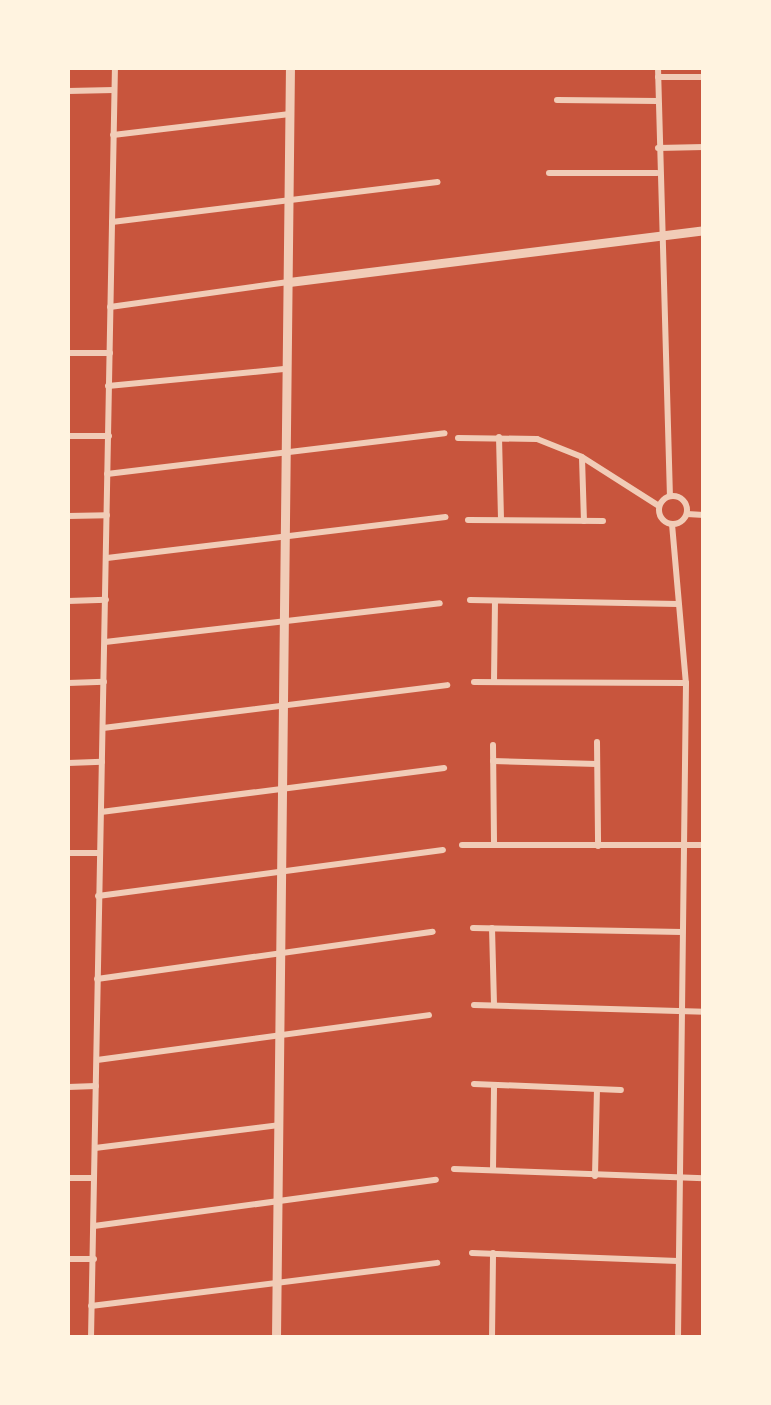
<!DOCTYPE html>
<style>
body{margin:0}
#map{position:relative;width:771px;height:1405px;overflow:hidden;background:#c8553d;font-family:Manrope,sans-serif}
div>[style]{position:absolute}
.minor>*{height:6px;margin:-3px;padding:0 3px;transform-origin:3px;border-radius:3px;background:#f1ccb7}
.minor>.ring{margin:-3px;padding:0;box-sizing:content-box;background:none;border:6px solid #f1ccb7;border-radius:50%}
.tertiary>*{height:9px;margin:-4.5px;padding:0 4.5px;transform-origin:4.5px;border-radius:4.5px;background:#f1ccb7}
span{translate:-50% -50%;white-space:nowrap;text-align:center;line-height:1.15;-webkit-text-stroke:8px #fff3e0;paint-order:stroke}
.frame{position:absolute;inset:0;border:70px solid #fff3e0;pointer-events:none}
</style>
<div id="map">
<div class="minor">
<i style="left:658px;top:68px;width:427px;rotate:88.4deg"></i>
<i style="left:658px;top:77px;width:46px"></i>
<i style="left:68px;top:91px;width:46px;rotate:-1.2deg"></i>
<i style="left:557px;top:100px;width:101px;rotate:0.6deg"></i>
<i style="left:113px;top:135px;width:178px;rotate:-6.8deg"></i>
<i style="left:658px;top:148px;width:46px;rotate:-1.2deg"></i>
<i style="left:549px;top:173px;width:108px"></i>
<i style="left:112px;top:222px;width:328px;rotate:-7deg"></i>
<i style="left:110px;top:307px;width:180px;rotate:-8deg"></i>
<i style="left:68px;top:353px;width:42px"></i>
<i style="left:108px;top:386px;width:179px;rotate:-5.5deg"></i>
<i style="left:68px;top:436px;width:41px"></i>
<i style="left:499px;top:437px;width:83px;rotate:88.6deg"></i>
<i style="left:458px;top:438px;width:79px;rotate:0.7deg"></i>
<i style="left:537px;top:439px;width:48px;rotate:21.8deg"></i>
<i style="left:582px;top:457px;width:91px;rotate:32.5deg"></i>
<i style="left:582px;top:458px;width:63px;rotate:88.2deg"></i>
<i style="left:107px;top:474px;width:340px;rotate:-6.9deg"></i>
<i class="ring" style="left:659px;top:496px;width:22px;height:22px"></i>
<i style="left:687px;top:514px;width:17px;rotate:3deg"></i>
<i style="left:68px;top:516px;width:39px;rotate:-1deg"></i>
<i style="left:468px;top:520px;width:135px;rotate:0.4deg"></i>
<i style="left:672px;top:524px;width:160px;rotate:85deg"></i>
<i style="left:686px;top:683px;width:655px;rotate:90.7deg"></i>
<i style="left:107px;top:558px;width:341px;rotate:-6.9deg"></i>
<i style="left:470px;top:600px;width:208px;rotate:1.1deg"></i>
<i style="left:68px;top:601px;width:38px;rotate:-2deg"></i>
<i style="left:105px;top:642px;width:337px;rotate:-6.6deg"></i>
<i style="left:474px;top:682px;width:212px;rotate:0.3deg"></i>
<i style="left:494px;top:682px;width:80px;rotate:-89.3deg"></i>
<i style="left:68px;top:683px;width:36px;rotate:-2deg"></i>
<i style="left:103px;top:728px;width:347px;rotate:-7.1deg"></i>
<i style="left:597px;top:742px;width:104px;rotate:89.4deg"></i>
<i style="left:493px;top:745px;width:100px;rotate:89.4deg"></i>
<i style="left:493px;top:761px;width:104px;rotate:1.7deg"></i>
<i style="left:68px;top:763px;width:34px;rotate:-2deg"></i>
<i style="left:101px;top:812px;width:346px;rotate:-7.3deg"></i>
<i style="left:462px;top:845px;width:242px"></i>
<i style="left:68px;top:853px;width:31px"></i>
<i style="left:98px;top:896px;width:348px;rotate:-7.6deg"></i>
<i style="left:473px;top:928px;width:209px;rotate:1.1deg"></i>
<i style="left:492px;top:928px;width:77px;rotate:88.5deg"></i>
<i style="left:97px;top:979px;width:339px;rotate:-8deg"></i>
<i style="left:474px;top:1005px;width:230px;rotate:1.7deg"></i>
<i style="left:97px;top:1060px;width:335px;rotate:-7.7deg"></i>
<i style="left:474px;top:1084px;width:147px;rotate:2.3deg"></i>
<i style="left:68px;top:1087px;width:28px;rotate:-2deg"></i>
<i style="left:95px;top:1148px;width:185px;rotate:-7.1deg"></i>
<i style="left:454px;top:1169px;width:250px;rotate:2.1deg"></i>
<i style="left:493px;top:1170px;width:85px;rotate:-89.3deg"></i>
<i style="left:595px;top:1176px;width:85px;rotate:-88.7deg"></i>
<i style="left:68px;top:1178px;width:25px"></i>
<i style="left:94px;top:1226px;width:345px;rotate:-7.7deg"></i>
<i style="left:472px;top:1253px;width:206px;rotate:2.2deg"></i>
<i style="left:68px;top:1259px;width:26px"></i>
<i style="left:91px;top:1306px;width:349px;rotate:-7.1deg"></i>
<i style="left:91px;top:1338px;width:1270px;rotate:-88.92deg"></i>
<i style="left:492px;top:1338px;width:85px;rotate:-89.3deg"></i>
</div>
<div class="tertiary">
<i style="left:289px;top:282px;width:418px;rotate:-7.1deg"></i>
<i style="left:276px;top:1338px;width:1270px;rotate:-89.37deg"></i>
</div>
<div class="frame"></div>
</div>
